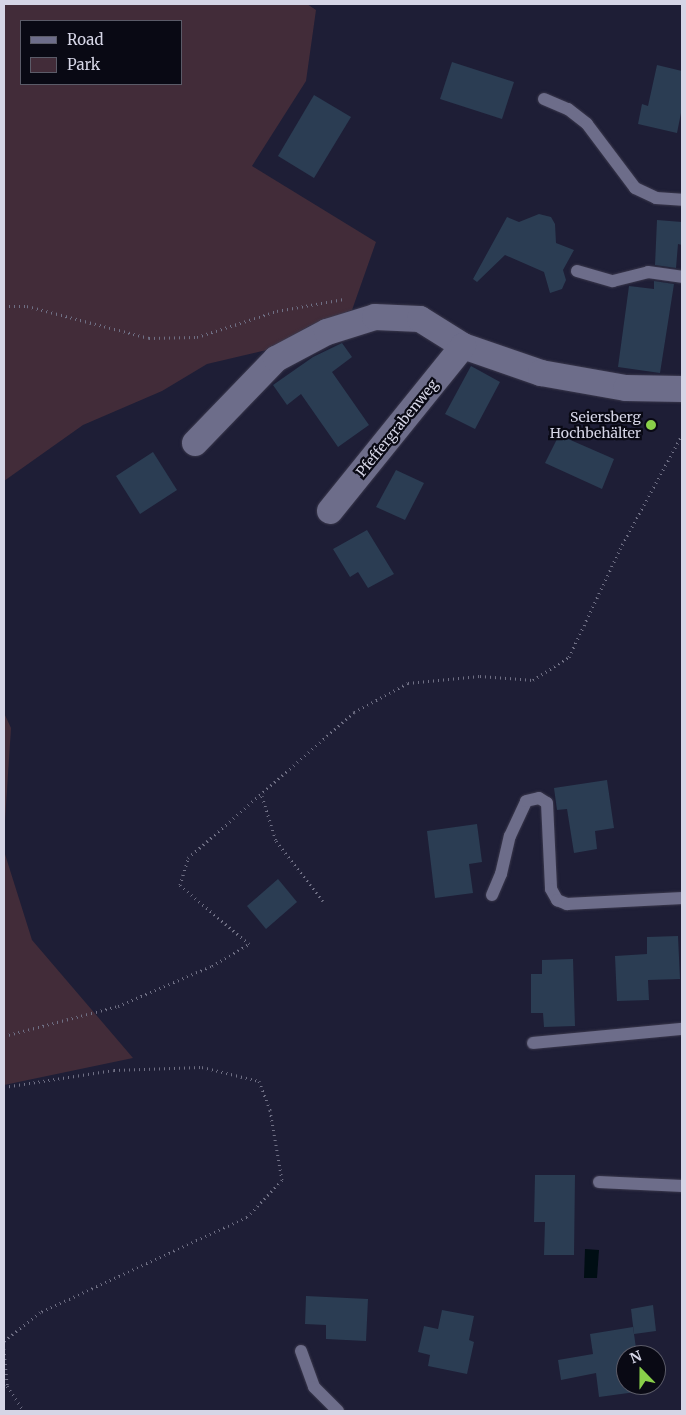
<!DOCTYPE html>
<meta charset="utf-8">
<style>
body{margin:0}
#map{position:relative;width:686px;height:1415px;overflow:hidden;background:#1e1e36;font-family:Merriweather,serif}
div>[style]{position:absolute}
.green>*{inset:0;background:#422c39}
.water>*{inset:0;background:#000e14}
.building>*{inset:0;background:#2b3d53}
.path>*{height:3px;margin-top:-1.5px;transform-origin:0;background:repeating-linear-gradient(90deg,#6f6f84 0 1px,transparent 0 5px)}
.roads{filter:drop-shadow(0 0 1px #3a384c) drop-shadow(0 0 1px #3a384c)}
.lane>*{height:12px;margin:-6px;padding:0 6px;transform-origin:6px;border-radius:6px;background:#6d6d8a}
.street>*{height:26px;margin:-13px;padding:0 13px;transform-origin:13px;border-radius:13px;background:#6d6d8a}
.dots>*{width:14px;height:14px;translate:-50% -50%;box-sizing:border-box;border:2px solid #090914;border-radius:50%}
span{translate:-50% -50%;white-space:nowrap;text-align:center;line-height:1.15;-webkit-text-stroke:4.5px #090914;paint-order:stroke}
.poi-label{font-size:14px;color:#d5d5e6}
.right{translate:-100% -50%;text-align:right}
.street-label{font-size:14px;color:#d5d5e6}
.frame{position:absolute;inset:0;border:5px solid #d5d5e6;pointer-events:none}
.legend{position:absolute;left:20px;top:20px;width:162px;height:65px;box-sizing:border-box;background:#090914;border:1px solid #5b5b68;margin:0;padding:6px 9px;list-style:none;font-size:15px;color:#d5d5e6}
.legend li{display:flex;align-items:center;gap:10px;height:25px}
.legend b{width:25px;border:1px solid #5b5b68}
.north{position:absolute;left:616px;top:1345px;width:50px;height:50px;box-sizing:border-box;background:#090914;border:1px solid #5b5b68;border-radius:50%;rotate:338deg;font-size:14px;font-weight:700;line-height:20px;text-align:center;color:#d5d5e6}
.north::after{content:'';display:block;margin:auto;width:18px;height:22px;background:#89cf49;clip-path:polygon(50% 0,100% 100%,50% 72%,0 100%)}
</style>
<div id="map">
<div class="green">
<i style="clip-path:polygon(evenodd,4px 4px,307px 4px,316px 10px,306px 81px,252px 166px,376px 242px,352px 310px,309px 326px,271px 349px,207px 364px,162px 391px,83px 425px,4px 481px,4px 4px,21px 21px,181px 21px,181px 84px,21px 84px,21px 21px)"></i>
<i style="clip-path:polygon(4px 713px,11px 728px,4px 836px)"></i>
<i style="clip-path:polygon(4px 851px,32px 940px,133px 1058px,4px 1085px)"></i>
</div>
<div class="water">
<i style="clip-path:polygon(585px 1249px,599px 1250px,597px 1278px,584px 1278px)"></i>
</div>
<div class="building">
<i style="clip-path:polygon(452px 62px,514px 82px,502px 119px,440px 99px)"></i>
<i style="clip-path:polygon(657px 65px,682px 71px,682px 108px,677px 133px,638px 124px,642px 104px,648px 106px)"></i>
<i style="clip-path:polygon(314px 95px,351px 117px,314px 178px,278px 156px)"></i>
<i style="clip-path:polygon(539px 214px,551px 217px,555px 224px,556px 243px,574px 250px,563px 270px,566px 280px,562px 289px,550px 293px,544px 272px,505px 255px,477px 282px,473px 279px,507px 217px,519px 222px)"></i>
<i style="clip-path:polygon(657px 220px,682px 222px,682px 245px,678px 244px,676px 268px,655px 265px)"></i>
<i style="clip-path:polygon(654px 281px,674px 284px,660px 373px,618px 367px,629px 286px,654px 289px)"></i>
<i style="clip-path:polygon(342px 343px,352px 357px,332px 372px,369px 425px,338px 447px,301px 394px,287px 405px,273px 385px,313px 357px)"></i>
<i style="clip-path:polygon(471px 366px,500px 382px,475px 429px,445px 414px)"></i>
<i style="clip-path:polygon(559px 435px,614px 459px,602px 489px,545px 463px)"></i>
<i style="clip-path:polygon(153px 452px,177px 490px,140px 514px,116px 476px)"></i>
<i style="clip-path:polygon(396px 470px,424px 483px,405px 520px,376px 507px)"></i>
<i style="clip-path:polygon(367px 530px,394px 574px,368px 588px,358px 572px,350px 577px,333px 549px)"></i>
<i style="clip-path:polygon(607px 780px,614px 828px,595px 831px,597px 849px,574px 853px,567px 809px,557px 810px,554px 788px)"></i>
<i style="clip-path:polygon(477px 824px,482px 862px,469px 864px,473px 893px,435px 898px,427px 831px)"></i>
<i style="clip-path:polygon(278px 879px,297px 902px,266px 929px,247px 906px)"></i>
<i style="clip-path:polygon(678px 936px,680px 979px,648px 980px,649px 1000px,617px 1001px,615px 956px,647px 954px,647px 937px)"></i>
<i style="clip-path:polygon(573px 959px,575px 1026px,544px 1027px,543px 1013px,531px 1013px,531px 974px,542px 974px,542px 960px)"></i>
<i style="clip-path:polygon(535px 1175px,575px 1175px,574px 1255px,544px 1255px,545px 1222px,534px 1222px)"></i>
<i style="clip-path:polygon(306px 1296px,368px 1299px,366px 1341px,326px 1339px,326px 1325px,305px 1324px)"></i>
<i style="clip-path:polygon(653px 1305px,656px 1331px,634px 1334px,631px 1309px)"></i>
<i style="clip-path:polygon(442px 1310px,474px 1316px,469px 1340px,474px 1342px,467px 1374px,428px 1366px,430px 1355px,418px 1352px,424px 1326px,438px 1329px)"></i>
<i style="clip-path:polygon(633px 1327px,637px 1355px,626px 1355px,626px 1385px,642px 1385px,643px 1391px,599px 1397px,596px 1373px,561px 1380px,558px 1360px,593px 1354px,590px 1334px)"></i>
</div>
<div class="path">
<i style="left:4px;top:306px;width:23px"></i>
<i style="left:27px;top:306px;width:126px;rotate:14.7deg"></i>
<i style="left:149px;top:338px;width:48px;rotate:-1.2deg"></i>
<i style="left:197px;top:337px;width:84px;rotate:-18deg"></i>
<i style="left:277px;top:311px;width:68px;rotate:-10.2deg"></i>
<i style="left:262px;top:796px;width:47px;rotate:72.7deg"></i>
<i style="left:276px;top:841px;width:76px;rotate:51.9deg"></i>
<i style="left:4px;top:1036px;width:118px;rotate:-14.7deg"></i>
<i style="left:118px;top:1006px;width:102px;rotate:-23.1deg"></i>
<i style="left:212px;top:966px;width:43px;rotate:-30.7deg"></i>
<i style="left:249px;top:944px;width:91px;rotate:-139.5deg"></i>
<i style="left:180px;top:885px;width:28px;rotate:-73deg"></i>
<i style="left:188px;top:858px;width:221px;rotate:-41.3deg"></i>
<i style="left:354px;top:712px;width:61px;rotate:-28.2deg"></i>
<i style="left:408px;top:683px;width:72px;rotate:-5.6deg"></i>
<i style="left:480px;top:676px;width:53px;rotate:4.3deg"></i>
<i style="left:533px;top:680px;width:43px;rotate:-32.6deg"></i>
<i style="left:569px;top:657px;width:119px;rotate:-64.7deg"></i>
<i style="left:620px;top:549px;width:130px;rotate:-61.5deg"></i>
<i style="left:4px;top:1087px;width:111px;rotate:-8.8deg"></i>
<i style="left:114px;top:1070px;width:88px;rotate:-2deg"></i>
<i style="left:202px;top:1067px;width:59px;rotate:13.8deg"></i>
<i style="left:259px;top:1081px;width:31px;rotate:69deg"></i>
<i style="left:270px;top:1110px;width:71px;rotate:80.3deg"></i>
<i style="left:282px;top:1180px;width:51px;rotate:133.4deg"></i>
<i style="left:247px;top:1217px;width:228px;rotate:155.3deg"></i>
<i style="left:40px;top:1312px;width:46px;rotate:141.1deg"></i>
<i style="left:4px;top:1349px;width:37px;rotate:85deg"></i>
<i style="left:7px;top:1386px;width:30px;rotate:56deg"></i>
</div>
<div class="roads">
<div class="lane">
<i style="left:544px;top:99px;width:26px;rotate:23deg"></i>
<i style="left:568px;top:109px;width:24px;rotate:38deg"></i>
<i style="left:587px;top:124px;width:80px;rotate:53.1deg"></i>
<i style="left:635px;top:188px;width:23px;rotate:25deg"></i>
<i style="left:656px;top:198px;width:26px;rotate:4deg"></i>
<i style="left:577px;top:271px;width:37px;rotate:16deg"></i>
<i style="left:613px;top:281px;width:36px;rotate:-14deg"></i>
<i style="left:648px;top:272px;width:34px;rotate:8deg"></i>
<i style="left:492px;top:895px;width:23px;rotate:-67deg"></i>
<i style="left:501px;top:874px;width:39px;rotate:-77deg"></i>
<i style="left:510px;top:836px;width:38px;rotate:-65deg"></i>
<i style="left:526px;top:801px;width:13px;rotate:-13deg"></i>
<i style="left:539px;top:798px;width:9px;rotate:32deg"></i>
<i style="left:547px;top:803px;width:86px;rotate:87.3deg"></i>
<i style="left:551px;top:889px;width:13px;rotate:61deg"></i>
<i style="left:557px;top:900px;width:11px;rotate:22deg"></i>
<i style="left:567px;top:904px;width:115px;rotate:-3deg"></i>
<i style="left:533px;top:1043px;width:150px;rotate:-5.4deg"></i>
<i style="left:599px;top:1182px;width:83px;rotate:2.8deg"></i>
<i style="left:301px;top:1351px;width:38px;rotate:70deg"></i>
<i style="left:314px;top:1387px;width:34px;rotate:45deg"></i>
</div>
<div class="street">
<i style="left:195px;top:443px;width:117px;rotate:-46deg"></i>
<i style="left:276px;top:359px;width:58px;rotate:-27.9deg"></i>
<i style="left:327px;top:332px;width:50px;rotate:-17.4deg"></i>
<i style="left:375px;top:317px;width:45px;rotate:2.5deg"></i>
<i style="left:420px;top:319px;width:51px;rotate:32.1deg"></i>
<i style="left:463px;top:346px;width:83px;rotate:19.1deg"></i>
<i style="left:541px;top:373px;width:86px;rotate:10deg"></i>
<i style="left:626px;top:388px;width:56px;rotate:1deg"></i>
<i style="left:330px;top:511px;width:212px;rotate:-51.1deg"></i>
</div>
</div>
<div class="dots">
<i style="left:651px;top:425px;background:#89cf49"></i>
</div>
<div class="poi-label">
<span class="right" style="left:641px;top:425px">Seiersberg<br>Hochbehälter</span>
</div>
<div class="street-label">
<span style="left:397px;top:428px;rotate:-51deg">Pfeffergrabenweg</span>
</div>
<div class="frame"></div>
<ul class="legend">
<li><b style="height:6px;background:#6d6d8a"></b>Road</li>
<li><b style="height:14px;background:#422c39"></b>Park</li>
</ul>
<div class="north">N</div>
</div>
